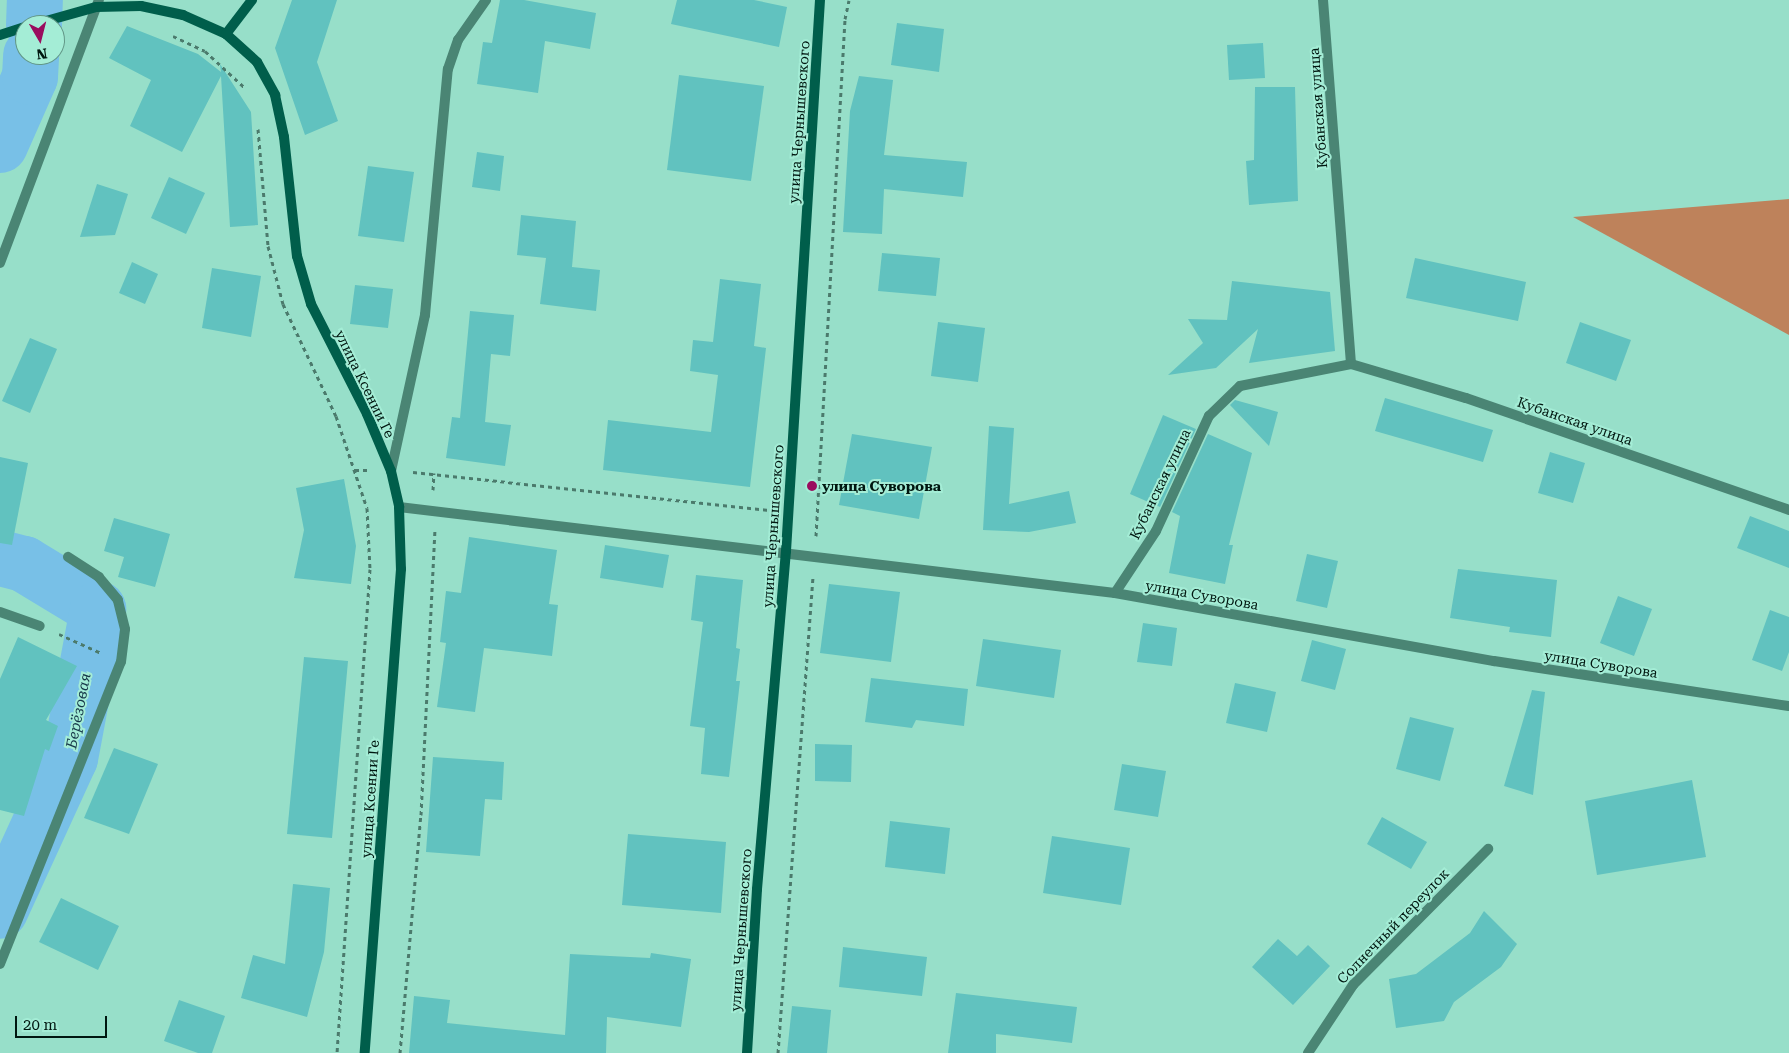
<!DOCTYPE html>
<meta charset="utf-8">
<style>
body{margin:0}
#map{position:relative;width:1789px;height:1053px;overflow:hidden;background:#97dfc9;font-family:"Roboto Serif",serif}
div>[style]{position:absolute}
.forest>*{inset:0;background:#be825b}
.river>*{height:56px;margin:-28px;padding:0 28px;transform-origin:28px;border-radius:28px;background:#78c0e7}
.building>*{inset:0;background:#61c2bf}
.path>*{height:3px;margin-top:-1.5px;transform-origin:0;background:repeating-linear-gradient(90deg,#4b7a6c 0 4px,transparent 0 8px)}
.lane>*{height:10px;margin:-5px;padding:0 5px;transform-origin:5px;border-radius:5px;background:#4a8574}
.street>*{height:10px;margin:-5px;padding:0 5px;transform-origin:5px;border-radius:5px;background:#4a8574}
.secondary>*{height:10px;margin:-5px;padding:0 5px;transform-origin:5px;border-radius:5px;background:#005e4b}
.dots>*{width:14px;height:14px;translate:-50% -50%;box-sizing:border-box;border:2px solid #a4edd6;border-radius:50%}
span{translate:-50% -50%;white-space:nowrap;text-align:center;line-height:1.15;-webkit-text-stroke:4px #a4edd6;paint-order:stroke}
.street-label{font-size:14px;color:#001710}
.poi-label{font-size:14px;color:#001710;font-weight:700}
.left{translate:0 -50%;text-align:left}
.water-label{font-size:15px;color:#163748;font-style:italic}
.north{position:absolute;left:15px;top:15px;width:50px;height:50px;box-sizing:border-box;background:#a4edd6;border:1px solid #629787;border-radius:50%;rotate:172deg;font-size:14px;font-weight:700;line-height:20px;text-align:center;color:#001710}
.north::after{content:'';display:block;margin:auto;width:18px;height:22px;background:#9a0d5e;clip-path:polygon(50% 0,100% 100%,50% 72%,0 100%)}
.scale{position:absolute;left:15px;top:1016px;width:92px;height:22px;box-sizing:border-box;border:2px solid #001710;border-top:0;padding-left:6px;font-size:15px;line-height:18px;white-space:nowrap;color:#001710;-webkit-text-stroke:4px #a4edd6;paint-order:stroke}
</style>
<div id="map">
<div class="forest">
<i style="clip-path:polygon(1789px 199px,1789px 335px,1573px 217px)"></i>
</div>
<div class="river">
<i style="left:34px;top:25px;width:25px;rotate:-88deg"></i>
<i style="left:0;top:145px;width:74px;rotate:-66.2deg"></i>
<i style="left:30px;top:77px;width:22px;rotate:-87deg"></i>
<i style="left:0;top:558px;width:25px;rotate:14deg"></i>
<i style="left:24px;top:564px;width:87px;rotate:31.3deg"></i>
<i style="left:98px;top:609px;width:152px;rotate:100.6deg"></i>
<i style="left:70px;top:758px;width:168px;rotate:114.6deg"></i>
</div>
<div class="building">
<i style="clip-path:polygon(292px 0,337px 0,317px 62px,338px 121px,305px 135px,275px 48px)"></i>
<i style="clip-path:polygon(500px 0,524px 0,596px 13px,590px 49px,545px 41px,538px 93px,477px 84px,483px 42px,492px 43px)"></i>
<i style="clip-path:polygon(677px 0,754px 0,787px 7px,779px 47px,671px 24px)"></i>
<i style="clip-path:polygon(897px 23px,944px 29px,939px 72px,891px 65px)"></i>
<i style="clip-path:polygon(127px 26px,198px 54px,221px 72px,220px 64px,251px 112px,258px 225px,230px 227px,221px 76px,182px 152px,130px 126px,151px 80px,109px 58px)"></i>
<i style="clip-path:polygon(1263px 43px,1265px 78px,1229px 80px,1227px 45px)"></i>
<i style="clip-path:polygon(679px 75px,764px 86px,751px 181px,667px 170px)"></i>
<i style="clip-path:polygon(859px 76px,893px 80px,884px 155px,967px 162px,963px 197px,884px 189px,882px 234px,843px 232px,850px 111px)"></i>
<i style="clip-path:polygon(1255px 87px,1295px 87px,1298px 201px,1249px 205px,1246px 161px,1254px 160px)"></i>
<i style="clip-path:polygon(477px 152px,504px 156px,500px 191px,472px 187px)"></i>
<i style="clip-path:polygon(368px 166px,414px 172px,404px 242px,358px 236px)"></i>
<i style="clip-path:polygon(169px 177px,205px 193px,186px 234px,151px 218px)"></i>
<i style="clip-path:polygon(97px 184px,128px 194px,115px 235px,80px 237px)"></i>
<i style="clip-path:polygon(521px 215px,576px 221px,572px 267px,600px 270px,596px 311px,540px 304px,546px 258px,517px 255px)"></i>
<i style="clip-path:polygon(882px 253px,940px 258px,936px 296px,878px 291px)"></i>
<i style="clip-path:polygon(1415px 258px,1526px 282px,1518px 321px,1406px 298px)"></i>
<i style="clip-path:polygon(132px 262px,158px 274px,145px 304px,119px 293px)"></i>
<i style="clip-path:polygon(212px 268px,261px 276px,251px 337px,202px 328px)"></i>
<i style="clip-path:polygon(720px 279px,761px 284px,754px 346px,766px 348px,750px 487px,603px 470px,608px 420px,711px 432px,718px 375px,690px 371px,693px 340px,713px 342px)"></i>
<i style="clip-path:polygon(1232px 281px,1330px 292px,1335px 351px,1249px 363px,1258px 329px,1216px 368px,1168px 375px,1203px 343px,1188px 319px,1227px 320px)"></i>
<i style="clip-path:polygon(355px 285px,393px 289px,388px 328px,350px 324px)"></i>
<i style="clip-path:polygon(470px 311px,514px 315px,510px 356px,491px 354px,485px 422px,511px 425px,505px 466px,446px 458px,452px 417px,460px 418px)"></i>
<i style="clip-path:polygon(938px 322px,985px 328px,978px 382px,931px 376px)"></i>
<i style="clip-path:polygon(1580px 322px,1631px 340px,1616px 381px,1566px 363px)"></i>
<i style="clip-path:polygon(30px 338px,57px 349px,30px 413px,2px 401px)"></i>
<i style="clip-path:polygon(1385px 398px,1493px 430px,1483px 462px,1375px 431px)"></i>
<i style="clip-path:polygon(1235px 400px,1278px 412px,1269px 446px,1230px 405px)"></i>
<i style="clip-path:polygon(1163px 415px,1196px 429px,1160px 507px,1130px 494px)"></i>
<i style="clip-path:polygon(989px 426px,1014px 428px,1009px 504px,1069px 491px,1076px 523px,1029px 532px,983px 530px)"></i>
<i style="clip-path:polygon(852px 434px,932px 447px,919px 519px,839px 505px)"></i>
<i style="clip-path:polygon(1208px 434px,1252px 453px,1229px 545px,1233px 545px,1225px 584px,1169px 573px,1180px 516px,1172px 512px)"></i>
<i style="clip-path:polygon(1550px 452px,1585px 463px,1573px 503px,1538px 493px)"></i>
<i style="clip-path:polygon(0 457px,28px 463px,12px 545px,0 543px)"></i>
<i style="clip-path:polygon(344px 479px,356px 546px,351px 584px,294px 578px,304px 530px,296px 488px)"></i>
<i style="clip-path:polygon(1750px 516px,1789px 531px,1789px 568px,1737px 548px)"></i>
<i style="clip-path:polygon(114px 518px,170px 534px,155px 587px,118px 577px,124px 557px,104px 551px)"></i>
<i style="clip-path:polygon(469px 537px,557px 550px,549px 604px,558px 605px,552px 656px,484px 648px,475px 712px,437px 707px,446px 643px,440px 642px,446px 591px,461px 593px)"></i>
<i style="clip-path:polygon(605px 545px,669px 555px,663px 588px,600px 578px)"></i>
<i style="clip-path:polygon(1307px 554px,1338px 561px,1327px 608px,1296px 601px)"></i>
<i style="clip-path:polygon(1458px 569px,1557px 580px,1551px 637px,1509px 632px,1510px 627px,1450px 618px)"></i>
<i style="clip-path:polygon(696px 575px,743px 580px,736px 648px,740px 649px,736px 681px,740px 681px,729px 777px,701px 774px,705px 728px,690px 726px,703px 622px,691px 620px)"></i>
<i style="clip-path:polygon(829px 584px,900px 592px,891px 662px,820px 653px)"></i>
<i style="clip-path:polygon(1618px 596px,1652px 609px,1634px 656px,1600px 643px)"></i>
<i style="clip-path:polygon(1770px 610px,1789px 617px,1789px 652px,1782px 671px,1752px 660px)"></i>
<i style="clip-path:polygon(1143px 623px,1177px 628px,1172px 666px,1137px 662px)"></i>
<i style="clip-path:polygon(18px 637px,77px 666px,46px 720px,58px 726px,49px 751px,45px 749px,24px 816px,0 810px,0 679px)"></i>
<i style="clip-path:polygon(983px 639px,1061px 650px,1054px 698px,976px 686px)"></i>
<i style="clip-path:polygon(1312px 640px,1346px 649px,1335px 690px,1301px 681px)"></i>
<i style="clip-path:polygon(304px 657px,348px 661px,332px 838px,287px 834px)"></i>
<i style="clip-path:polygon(871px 678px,968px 689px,964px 726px,916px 720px,912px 728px,865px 722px)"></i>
<i style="clip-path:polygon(1235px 683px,1276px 692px,1267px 732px,1226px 723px)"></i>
<i style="clip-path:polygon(1532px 690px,1545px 692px,1533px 795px,1504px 786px)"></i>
<i style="clip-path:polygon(1410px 717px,1454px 728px,1440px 781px,1396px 769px)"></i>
<i style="clip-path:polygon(815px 744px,852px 745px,851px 782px,815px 781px)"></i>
<i style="clip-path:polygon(114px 748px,158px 764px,129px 834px,84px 818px)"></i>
<i style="clip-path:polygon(433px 757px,504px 762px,502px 800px,485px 799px,480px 856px,426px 852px)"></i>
<i style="clip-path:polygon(1122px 764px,1166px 771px,1158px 817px,1114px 810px)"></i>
<i style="clip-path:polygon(1692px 780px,1706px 857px,1597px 875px,1585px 801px)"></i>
<i style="clip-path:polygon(1382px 817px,1427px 842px,1411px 869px,1367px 844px)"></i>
<i style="clip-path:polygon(890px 821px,950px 828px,945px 874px,885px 867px)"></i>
<i style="clip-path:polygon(628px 834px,726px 842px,721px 913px,622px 905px)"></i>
<i style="clip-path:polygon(1052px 836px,1130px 848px,1121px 905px,1043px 893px)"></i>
<i style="clip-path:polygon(293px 884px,330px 888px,324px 952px,307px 1017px,241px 998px,253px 955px,285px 964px)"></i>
<i style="clip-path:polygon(61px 898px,119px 926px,98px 970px,39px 942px)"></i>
<i style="clip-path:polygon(1484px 911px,1517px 944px,1501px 967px,1454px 1002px,1444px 1021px,1396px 1028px,1389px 979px,1416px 974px,1470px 933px)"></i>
<i style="clip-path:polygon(1278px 939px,1297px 956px,1308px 945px,1330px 966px,1293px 1005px,1252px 967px)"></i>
<i style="clip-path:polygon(843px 947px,927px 957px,922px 996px,839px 987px)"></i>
<i style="clip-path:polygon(651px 953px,691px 959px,681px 1027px,607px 1017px,606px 1053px,409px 1053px,414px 996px,450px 1000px,447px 1023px,565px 1035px,570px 954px,650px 958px)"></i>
<i style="clip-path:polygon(956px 993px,1077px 1007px,1072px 1043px,996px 1034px,996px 1053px,948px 1053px)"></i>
<i style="clip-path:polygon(179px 1000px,225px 1016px,212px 1053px,198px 1053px,164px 1041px)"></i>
<i style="clip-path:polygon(792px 1006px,831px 1010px,827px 1053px,787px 1053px)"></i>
</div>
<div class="path">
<i style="left:173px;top:36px;width:35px;rotate:25deg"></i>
<i style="left:205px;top:51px;width:53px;rotate:42.7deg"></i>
<i style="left:258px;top:129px;width:117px;rotate:85.1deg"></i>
<i style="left:268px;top:246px;width:60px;rotate:75.5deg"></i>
<i style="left:283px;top:304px;width:124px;rotate:64.7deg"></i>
<i style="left:336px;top:416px;width:97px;rotate:71.4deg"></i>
<i style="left:367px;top:508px;width:61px;rotate:87.2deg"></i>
<i style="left:370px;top:569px;width:485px;rotate:93.9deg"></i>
<i style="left:355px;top:470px;width:14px"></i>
<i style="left:413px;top:472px;width:358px;rotate:6.1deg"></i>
<i style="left:433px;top:490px;width:17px;rotate:-87deg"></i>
<i style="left:816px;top:536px;width:518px;rotate:-86.79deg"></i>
<i style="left:845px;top:19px;width:19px;rotate:-78deg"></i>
<i style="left:59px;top:634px;width:46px;rotate:24.3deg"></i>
<i style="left:400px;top:1053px;width:239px;rotate:-85deg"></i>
<i style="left:421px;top:815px;width:284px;rotate:-87.2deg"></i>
<i style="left:778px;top:1053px;width:477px;rotate:-85.8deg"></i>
</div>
<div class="lane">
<i style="left:391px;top:471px;width:160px;rotate:-77.7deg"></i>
<i style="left:425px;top:315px;width:247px;rotate:-84.7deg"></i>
<i style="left:448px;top:69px;width:31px;rotate:-71deg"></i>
<i style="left:458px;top:40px;width:49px;rotate:-55deg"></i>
</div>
<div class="street">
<i style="left:1323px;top:0;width:365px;rotate:85.6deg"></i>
<i style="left:0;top:263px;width:281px;rotate:-69.4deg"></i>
<i style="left:399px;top:507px;width:721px;rotate:6.85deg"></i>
<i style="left:1115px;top:593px;width:385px;rotate:10.2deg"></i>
<i style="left:1494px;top:661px;width:298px;rotate:8.7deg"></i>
<i style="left:1115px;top:593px;width:74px;rotate:-56.5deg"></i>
<i style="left:1156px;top:531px;width:127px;rotate:-65.3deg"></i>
<i style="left:1209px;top:416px;width:43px;rotate:-44.1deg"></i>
<i style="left:1240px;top:386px;width:113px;rotate:-11.2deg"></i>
<i style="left:1351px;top:364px;width:120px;rotate:16.5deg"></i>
<i style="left:1466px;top:398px;width:342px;rotate:19.1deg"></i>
<i style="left:0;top:612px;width:42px;rotate:19.3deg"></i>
<i style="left:0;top:964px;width:325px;rotate:-68.2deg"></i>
<i style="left:121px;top:662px;width:33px;rotate:-83deg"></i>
<i style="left:125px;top:629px;width:30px;rotate:-104deg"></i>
<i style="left:118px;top:600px;width:30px;rotate:-130deg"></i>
<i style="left:99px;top:577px;width:37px;rotate:-147deg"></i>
<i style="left:1308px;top:1053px;width:82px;rotate:-56.5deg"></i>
<i style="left:1353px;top:985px;width:192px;rotate:-45.2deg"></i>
</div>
<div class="secondary">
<i style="left:32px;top:25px;width:66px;rotate:-15.7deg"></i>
<i style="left:96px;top:7px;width:45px;rotate:-1.3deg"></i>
<i style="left:141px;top:6px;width:43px;rotate:12.1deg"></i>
<i style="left:183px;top:15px;width:47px;rotate:23.8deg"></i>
<i style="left:226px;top:34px;width:42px;rotate:42.1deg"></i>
<i style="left:257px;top:62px;width:38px;rotate:61deg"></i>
<i style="left:275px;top:95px;width:43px;rotate:77.9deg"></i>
<i style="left:284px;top:137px;width:120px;rotate:83.8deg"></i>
<i style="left:297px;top:256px;width:50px;rotate:73.7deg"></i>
<i style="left:311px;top:304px;width:123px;rotate:63deg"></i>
<i style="left:367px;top:414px;width:62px;rotate:67.2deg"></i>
<i style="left:391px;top:471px;width:37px;rotate:77deg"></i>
<i style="left:399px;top:507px;width:62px;rotate:88.2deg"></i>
<i style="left:401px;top:569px;width:485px;rotate:94.3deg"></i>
<i style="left:226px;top:34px;width:43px;rotate:-52.6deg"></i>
<i style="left:0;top:35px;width:26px;rotate:-18deg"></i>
<i style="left:747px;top:1053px;width:164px;rotate:-86.5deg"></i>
<i style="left:757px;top:889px;width:339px;rotate:-85.1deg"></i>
<i style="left:786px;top:551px;width:552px;rotate:-86.47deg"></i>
</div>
<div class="dots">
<i style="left:812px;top:486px;background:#9a0d5e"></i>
</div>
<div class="street-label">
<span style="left:1318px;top:108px;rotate:-94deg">Кубанская улица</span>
<span style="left:799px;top:122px;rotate:-86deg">улица Чернышевского</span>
<span style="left:365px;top:384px;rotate:64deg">улица Ксении Ге</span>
<span style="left:1575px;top:421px;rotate:19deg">Кубанская улица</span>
<span style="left:1160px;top:484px;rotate:-64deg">Кубанская улица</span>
<span style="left:773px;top:526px;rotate:-86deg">улица Чернышевского</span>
<span style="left:1202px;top:595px;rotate:10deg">улица Суворова</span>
<span style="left:1601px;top:664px;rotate:9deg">улица Суворова</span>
<span style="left:370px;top:799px;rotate:-86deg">улица Ксении Ге</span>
<span style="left:1393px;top:926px;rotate:-46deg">Солнечный переулок</span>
<span style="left:741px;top:930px;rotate:-86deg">улица Чернышевского</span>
</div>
<div class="poi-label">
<span class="left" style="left:822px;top:486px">улица Суворова</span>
</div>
<div class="water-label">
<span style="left:79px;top:711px;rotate:-79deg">Берёзовая</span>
</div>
<div class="north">N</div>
<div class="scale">20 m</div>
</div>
